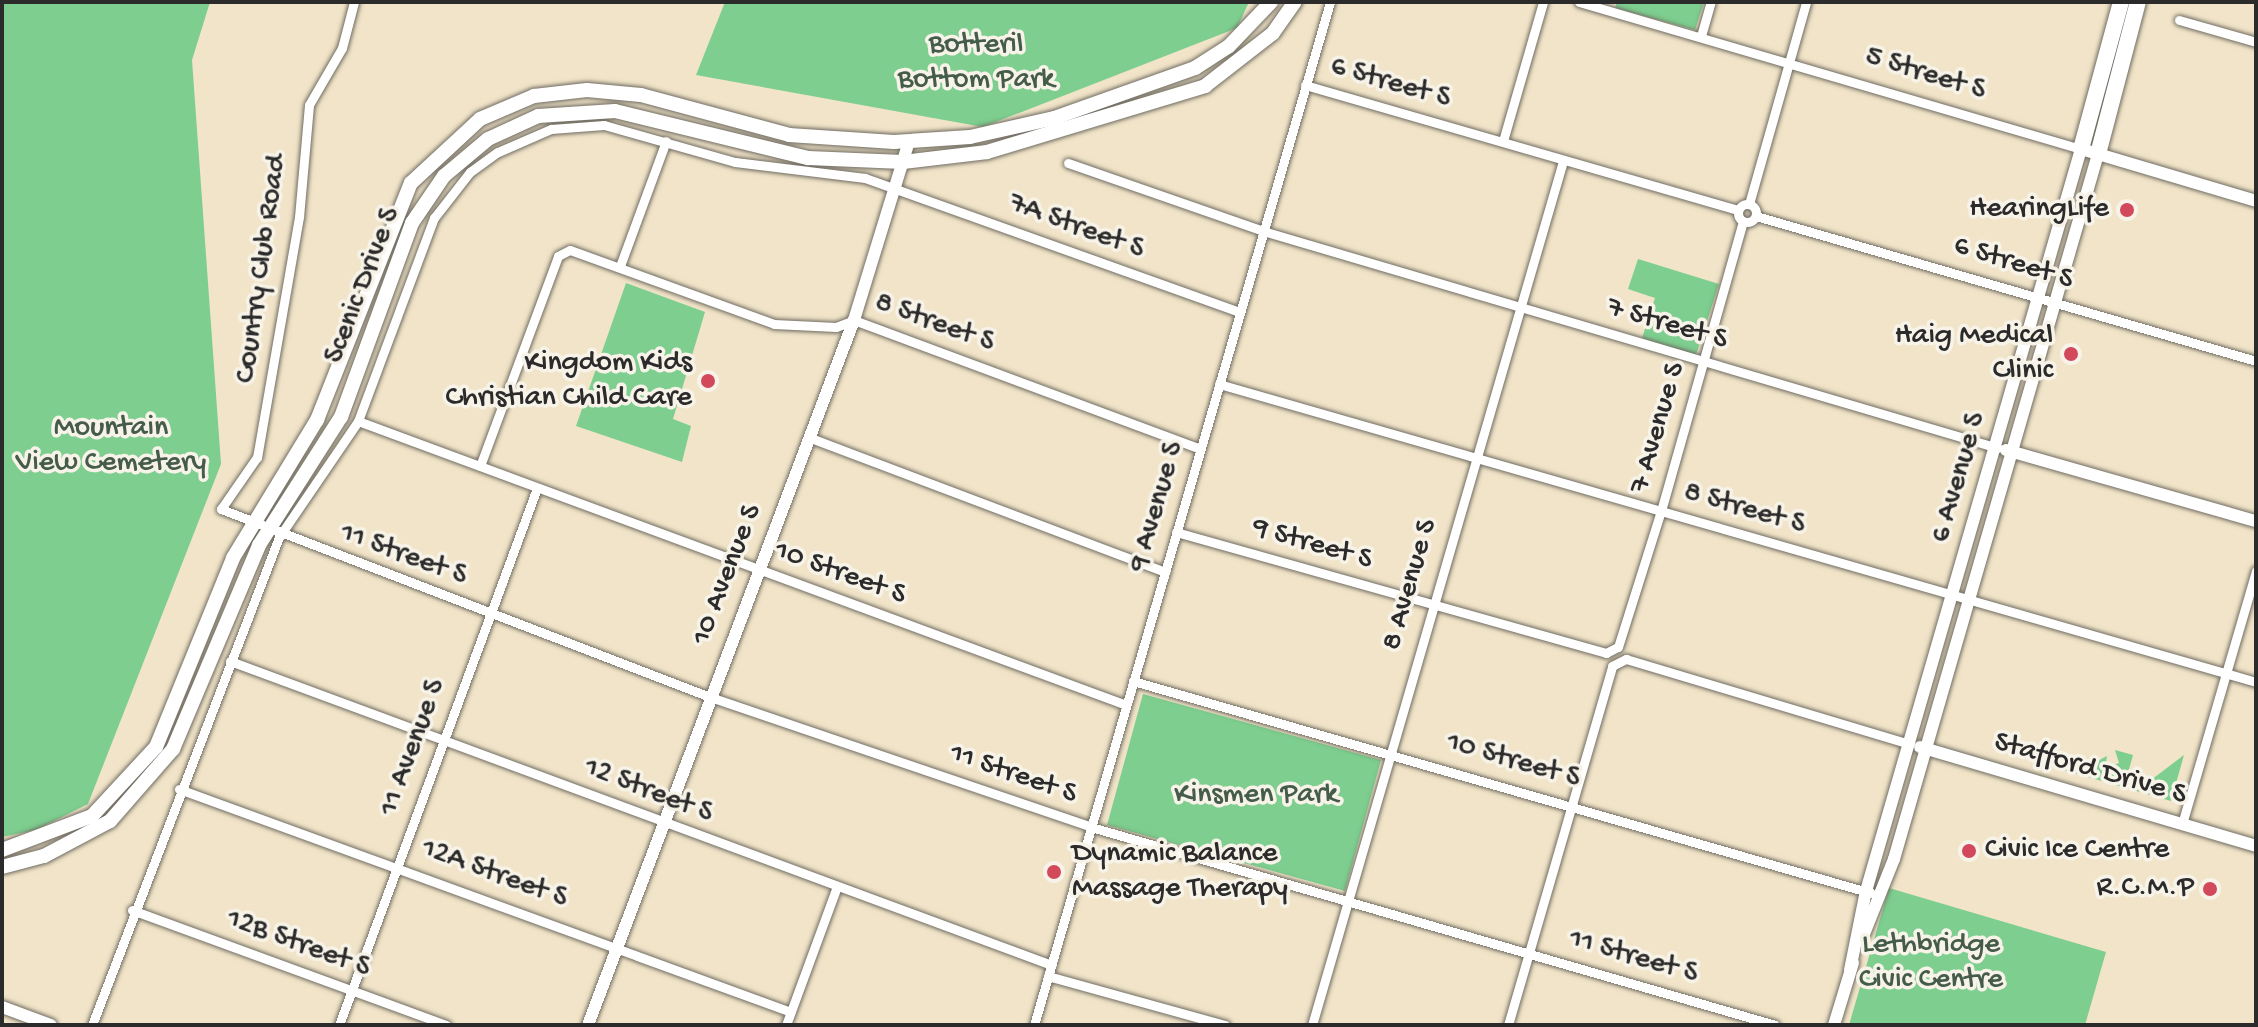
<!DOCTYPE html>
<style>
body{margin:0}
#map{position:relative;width:2258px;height:1027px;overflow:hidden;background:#f1e4c8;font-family:"Gochi Hand",sans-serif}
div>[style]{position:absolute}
.green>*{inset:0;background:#7dce8f}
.roads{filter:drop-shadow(0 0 2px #706c62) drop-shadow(0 0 2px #706c62)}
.street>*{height:9px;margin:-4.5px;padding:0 4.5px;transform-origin:4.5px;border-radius:4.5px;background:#fff}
.street>.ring{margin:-4.5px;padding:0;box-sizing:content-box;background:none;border:9px solid #fff;border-radius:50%}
.secondary>*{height:12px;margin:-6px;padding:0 6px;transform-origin:6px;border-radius:6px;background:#fff}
.primary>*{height:14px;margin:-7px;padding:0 7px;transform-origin:7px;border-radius:7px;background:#fff}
.highway>*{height:16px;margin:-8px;padding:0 8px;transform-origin:8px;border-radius:8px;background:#fff}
.dots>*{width:22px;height:22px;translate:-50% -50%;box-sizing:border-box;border:4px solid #f7f3e8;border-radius:50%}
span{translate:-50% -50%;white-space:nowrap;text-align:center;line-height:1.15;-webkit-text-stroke:7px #f7f3e8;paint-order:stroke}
.park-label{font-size:30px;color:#445c49}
.street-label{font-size:30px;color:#2b2b2b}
.poi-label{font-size:30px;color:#2b2b2b}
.right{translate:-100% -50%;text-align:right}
.left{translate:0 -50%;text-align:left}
.frame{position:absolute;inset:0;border:4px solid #2b2b2b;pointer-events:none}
</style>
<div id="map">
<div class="green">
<i style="clip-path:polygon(2px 2px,210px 2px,192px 60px,221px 464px,88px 804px,36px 830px,2px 837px)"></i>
<i style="clip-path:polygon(725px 2px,1249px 2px,1237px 28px,983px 127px,696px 75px)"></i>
<i style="clip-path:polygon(1617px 2px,1704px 2px,1695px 30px,1615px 8px)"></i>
<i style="clip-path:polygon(1638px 259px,1719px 284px,1696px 355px,1642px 338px,1655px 298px,1628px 289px)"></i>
<i style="clip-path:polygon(626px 283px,705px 312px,673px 419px,691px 426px,682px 462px,576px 426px)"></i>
<i style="clip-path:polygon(1143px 694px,1381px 760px,1345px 891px,1107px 825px)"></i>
<i style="clip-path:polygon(2054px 740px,2048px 758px,2083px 769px,2107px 756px,2105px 768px,2119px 763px,2115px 750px,2133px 755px,2128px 773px,2151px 780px,2184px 755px,2171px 801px,2043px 764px,2044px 746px)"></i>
<i style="clip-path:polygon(1889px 888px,2106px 952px,2085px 1025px,1849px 1025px)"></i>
</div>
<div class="roads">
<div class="street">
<i style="left:354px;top:2px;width:48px;rotate:104.6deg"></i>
<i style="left:342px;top:48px;width:66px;rotate:120.1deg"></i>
<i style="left:309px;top:105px;width:112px;rotate:95.1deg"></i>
<i style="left:299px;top:217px;width:244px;rotate:99.9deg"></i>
<i style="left:257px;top:457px;width:63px;rotate:124.7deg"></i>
<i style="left:221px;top:509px;width:524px;rotate:21.03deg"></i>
<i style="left:710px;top:697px;width:403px;rotate:18.8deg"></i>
<i style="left:1091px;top:827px;width:712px;rotate:16.14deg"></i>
<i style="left:1579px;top:2px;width:523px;rotate:16.32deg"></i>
<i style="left:2179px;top:20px;width:80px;rotate:15.9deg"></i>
<i style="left:1701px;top:36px;width:35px;rotate:-74deg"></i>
<i style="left:1305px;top:85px;width:451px;rotate:16.1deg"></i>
<i style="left:1503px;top:141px;width:145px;rotate:-73.9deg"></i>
<i style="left:1068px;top:163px;width:207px;rotate:19.2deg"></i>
<i style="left:1263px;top:231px;width:766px;rotate:16.45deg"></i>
<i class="ring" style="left:1738px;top:204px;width:9px;height:9px"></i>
<i style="left:1749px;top:204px;width:210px;rotate:-74.2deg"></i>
<i style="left:1756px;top:216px;width:521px;rotate:16.17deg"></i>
<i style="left:620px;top:266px;width:133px;rotate:-69.8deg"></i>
<i style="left:1219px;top:384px;width:1079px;rotate:16.03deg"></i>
<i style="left:358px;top:421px;width:819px;rotate:20.29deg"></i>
<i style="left:808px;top:437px;width:382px;rotate:20.7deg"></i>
<i style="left:480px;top:466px;width:224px;rotate:-69.6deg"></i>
<i style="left:558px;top:256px;width:13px;rotate:-27deg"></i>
<i style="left:570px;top:250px;width:217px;rotate:19.9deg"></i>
<i style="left:774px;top:324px;width:62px;rotate:2.8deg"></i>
<i style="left:836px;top:327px;width:19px;rotate:-21deg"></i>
<i style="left:854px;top:320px;width:369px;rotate:20.4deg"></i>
<i style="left:1176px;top:532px;width:447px;rotate:15.7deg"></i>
<i style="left:1606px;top:653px;width:13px;rotate:-27deg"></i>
<i style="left:1618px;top:647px;width:143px;rotate:-72.5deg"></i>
<i style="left:1661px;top:511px;width:300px;rotate:-74.2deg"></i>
<i style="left:230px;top:661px;width:876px;rotate:20.3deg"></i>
<i style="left:1133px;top:681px;width:768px;rotate:16.03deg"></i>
<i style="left:179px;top:789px;width:651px;rotate:20.02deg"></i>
<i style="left:2182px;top:824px;width:264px;rotate:-73.7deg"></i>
<i style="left:132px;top:910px;width:335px;rotate:20.1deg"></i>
<i style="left:1048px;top:976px;width:184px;rotate:15.5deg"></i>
<i style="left:92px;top:1025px;width:523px;rotate:-69.03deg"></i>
<i style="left:279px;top:537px;width:140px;rotate:-55.7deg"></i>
<i style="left:358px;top:421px;width:217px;rotate:-69.5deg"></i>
<i style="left:434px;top:218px;width:58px;rotate:-52deg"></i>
<i style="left:470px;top:172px;width:34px;rotate:-36deg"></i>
<i style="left:498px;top:152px;width:58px;rotate:-23.5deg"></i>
<i style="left:551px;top:129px;width:53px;rotate:-4.3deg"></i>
<i style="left:604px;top:125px;width:136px;rotate:15.8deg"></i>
<i style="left:735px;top:162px;width:131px;rotate:7deg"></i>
<i style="left:865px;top:178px;width:397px;rotate:19.7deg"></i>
<i style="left:339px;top:1025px;width:572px;rotate:-69.76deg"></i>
<i style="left:786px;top:1025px;width:145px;rotate:-69.8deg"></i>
<i style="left:1034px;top:1025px;width:1065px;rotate:-73.86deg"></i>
<i style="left:1312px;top:1025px;width:900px;rotate:-73.8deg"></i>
<i style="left:1508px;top:1025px;width:374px;rotate:-73.8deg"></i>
<i style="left:1612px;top:666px;width:16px;rotate:-27deg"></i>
<i style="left:1626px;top:659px;width:296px;rotate:16.7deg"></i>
</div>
<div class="secondary">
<i style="left:2006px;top:450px;width:260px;rotate:15.9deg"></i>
<i style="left:1920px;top:747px;width:350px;rotate:16.4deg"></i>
<i style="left:1864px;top:934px;width:81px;rotate:-68.2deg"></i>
<i style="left:1894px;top:859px;width:734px;rotate:-73.86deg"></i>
<i style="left:1850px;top:970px;width:81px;rotate:-78.6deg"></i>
<i style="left:1866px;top:891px;width:773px;rotate:-73.84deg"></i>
<i style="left:2081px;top:149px;width:183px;rotate:16.5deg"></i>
<i style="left:2px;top:1007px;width:52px;rotate:20.2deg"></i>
<i style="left:588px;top:1025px;width:754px;rotate:-69.33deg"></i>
<i style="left:854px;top:320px;width:187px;rotate:-72.9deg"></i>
<i style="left:1834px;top:1025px;width:65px;rotate:-73deg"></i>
</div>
<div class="primary">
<i style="left:2px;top:850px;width:96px;rotate:-20.7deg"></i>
<i style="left:92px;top:816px;width:94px;rotate:-47.2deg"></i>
<i style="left:156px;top:747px;width:204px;rotate:-67.8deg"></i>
<i style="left:233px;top:558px;width:162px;rotate:-58.7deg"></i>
<i style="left:317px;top:420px;width:255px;rotate:-68.4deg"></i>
<i style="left:411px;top:183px;width:94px;rotate:-42.8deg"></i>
<i style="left:480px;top:119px;width:59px;rotate:-23.1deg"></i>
<i style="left:534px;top:96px;width:53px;rotate:-6.5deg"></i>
<i style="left:587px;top:90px;width:54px;rotate:5.3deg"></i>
<i style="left:641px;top:95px;width:153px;rotate:15.1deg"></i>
<i style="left:789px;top:135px;width:105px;rotate:3.8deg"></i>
<i style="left:894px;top:142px;width:76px;rotate:-3.8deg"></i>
<i style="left:970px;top:137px;width:86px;rotate:-12.7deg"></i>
<i style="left:1054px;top:118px;width:150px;rotate:-19.5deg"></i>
<i style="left:1195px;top:68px;width:40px;rotate:-32.9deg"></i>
<i style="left:1229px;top:46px;width:61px;rotate:-46.3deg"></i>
<i style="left:2px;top:867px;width:43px;rotate:-14.7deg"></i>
<i style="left:44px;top:856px;width:75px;rotate:-27.9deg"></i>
<i style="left:110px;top:821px;width:96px;rotate:-48.8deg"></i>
<i style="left:173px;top:749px;width:221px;rotate:-67.1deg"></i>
<i style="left:259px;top:545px;width:152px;rotate:-57.4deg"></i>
<i style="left:341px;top:417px;width:207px;rotate:-69.9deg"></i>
<i style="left:412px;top:223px;width:57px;rotate:-55.8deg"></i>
<i style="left:444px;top:176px;width:57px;rotate:-40.1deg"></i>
<i style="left:488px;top:139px;width:55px;rotate:-24.7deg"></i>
<i style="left:538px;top:116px;width:77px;rotate:-3.7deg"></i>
<i style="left:615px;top:111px;width:199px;rotate:13.7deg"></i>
<i style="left:808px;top:158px;width:95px;rotate:2.4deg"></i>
<i style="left:903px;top:162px;width:85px;rotate:-6.8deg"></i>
<i style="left:987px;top:152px;width:228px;rotate:-16.8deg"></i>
<i style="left:1205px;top:86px;width:86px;rotate:-37.9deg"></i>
<i style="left:1273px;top:33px;width:38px;rotate:-55deg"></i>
</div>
<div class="highway">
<i style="left:2081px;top:149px;width:152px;rotate:-74.8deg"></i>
<i style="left:2098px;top:154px;width:157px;rotate:-75.3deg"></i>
</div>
</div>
<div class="dots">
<i style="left:2127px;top:210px;background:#d1495b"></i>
<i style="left:2071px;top:354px;background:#d1495b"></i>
<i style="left:708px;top:381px;background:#d1495b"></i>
<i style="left:1969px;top:851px;background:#d1495b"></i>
<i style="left:1054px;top:872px;background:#d1495b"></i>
<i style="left:2210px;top:889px;background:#d1495b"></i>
</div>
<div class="park-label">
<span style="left:976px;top:63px">Botteril<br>Bottom Park</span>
<span style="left:111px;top:446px">Mountain<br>View Cemetery</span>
<span style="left:1256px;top:796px">Kinsmen Park</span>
<span style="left:1931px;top:963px">Lethbridge<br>Civic Centre</span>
</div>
<div class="street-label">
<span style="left:1925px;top:75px;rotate:17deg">5 Street S</span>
<span style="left:1390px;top:84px;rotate:16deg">6 Street S</span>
<span style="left:1076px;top:228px;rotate:20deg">7A Street S</span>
<span style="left:2013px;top:264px;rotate:17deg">6 Street S</span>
<span style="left:263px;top:269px;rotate:-82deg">Country Club Road</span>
<span style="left:364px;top:286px;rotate:-69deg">Scenic Drive S</span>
<span style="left:934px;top:324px;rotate:20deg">8 Street S</span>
<span style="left:1667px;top:325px;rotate:16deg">7 Street S</span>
<span style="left:1659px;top:428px;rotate:-74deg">7 Avenue S</span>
<span style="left:1960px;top:478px;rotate:-74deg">6 Avenue S</span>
<span style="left:1158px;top:507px;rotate:-74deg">9 Avenue S</span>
<span style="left:1744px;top:510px;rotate:16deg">8 Street S</span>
<span style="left:1312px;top:545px;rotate:16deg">9 Street S</span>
<span style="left:403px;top:556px;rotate:20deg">11 Street S</span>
<span style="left:840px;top:574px;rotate:20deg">10 Street S</span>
<span style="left:728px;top:575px;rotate:-69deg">10 Avenue S</span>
<span style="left:1411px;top:585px;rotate:-74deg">8 Avenue S</span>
<span style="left:414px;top:748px;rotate:-70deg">11 Avenue S</span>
<span style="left:1513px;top:762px;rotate:16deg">10 Street S</span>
<span style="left:2090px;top:770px;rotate:16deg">Stafford Drive S</span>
<span style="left:1013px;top:775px;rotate:19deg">11 Street S</span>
<span style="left:648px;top:792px;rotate:21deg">12 Street S</span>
<span style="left:494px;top:875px;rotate:20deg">12A Street S</span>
<span style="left:298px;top:945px;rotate:20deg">12B Street S</span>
<span style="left:1633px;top:958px;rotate:16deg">11 Street S</span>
</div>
<div class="poi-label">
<span class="right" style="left:2109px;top:210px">HearingLife</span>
<span class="right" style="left:2053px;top:354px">Haig Medical<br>Clinic</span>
<span class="right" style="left:692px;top:381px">Kingdom Kids<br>Christian Child Care</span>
<span class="left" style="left:1985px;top:851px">Civic Ice Centre</span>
<span class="left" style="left:1072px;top:872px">Dynamic Balance<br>Massage Therapy</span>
<span class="right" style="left:2194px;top:889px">R.C.M.P</span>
</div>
<div class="frame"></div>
</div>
